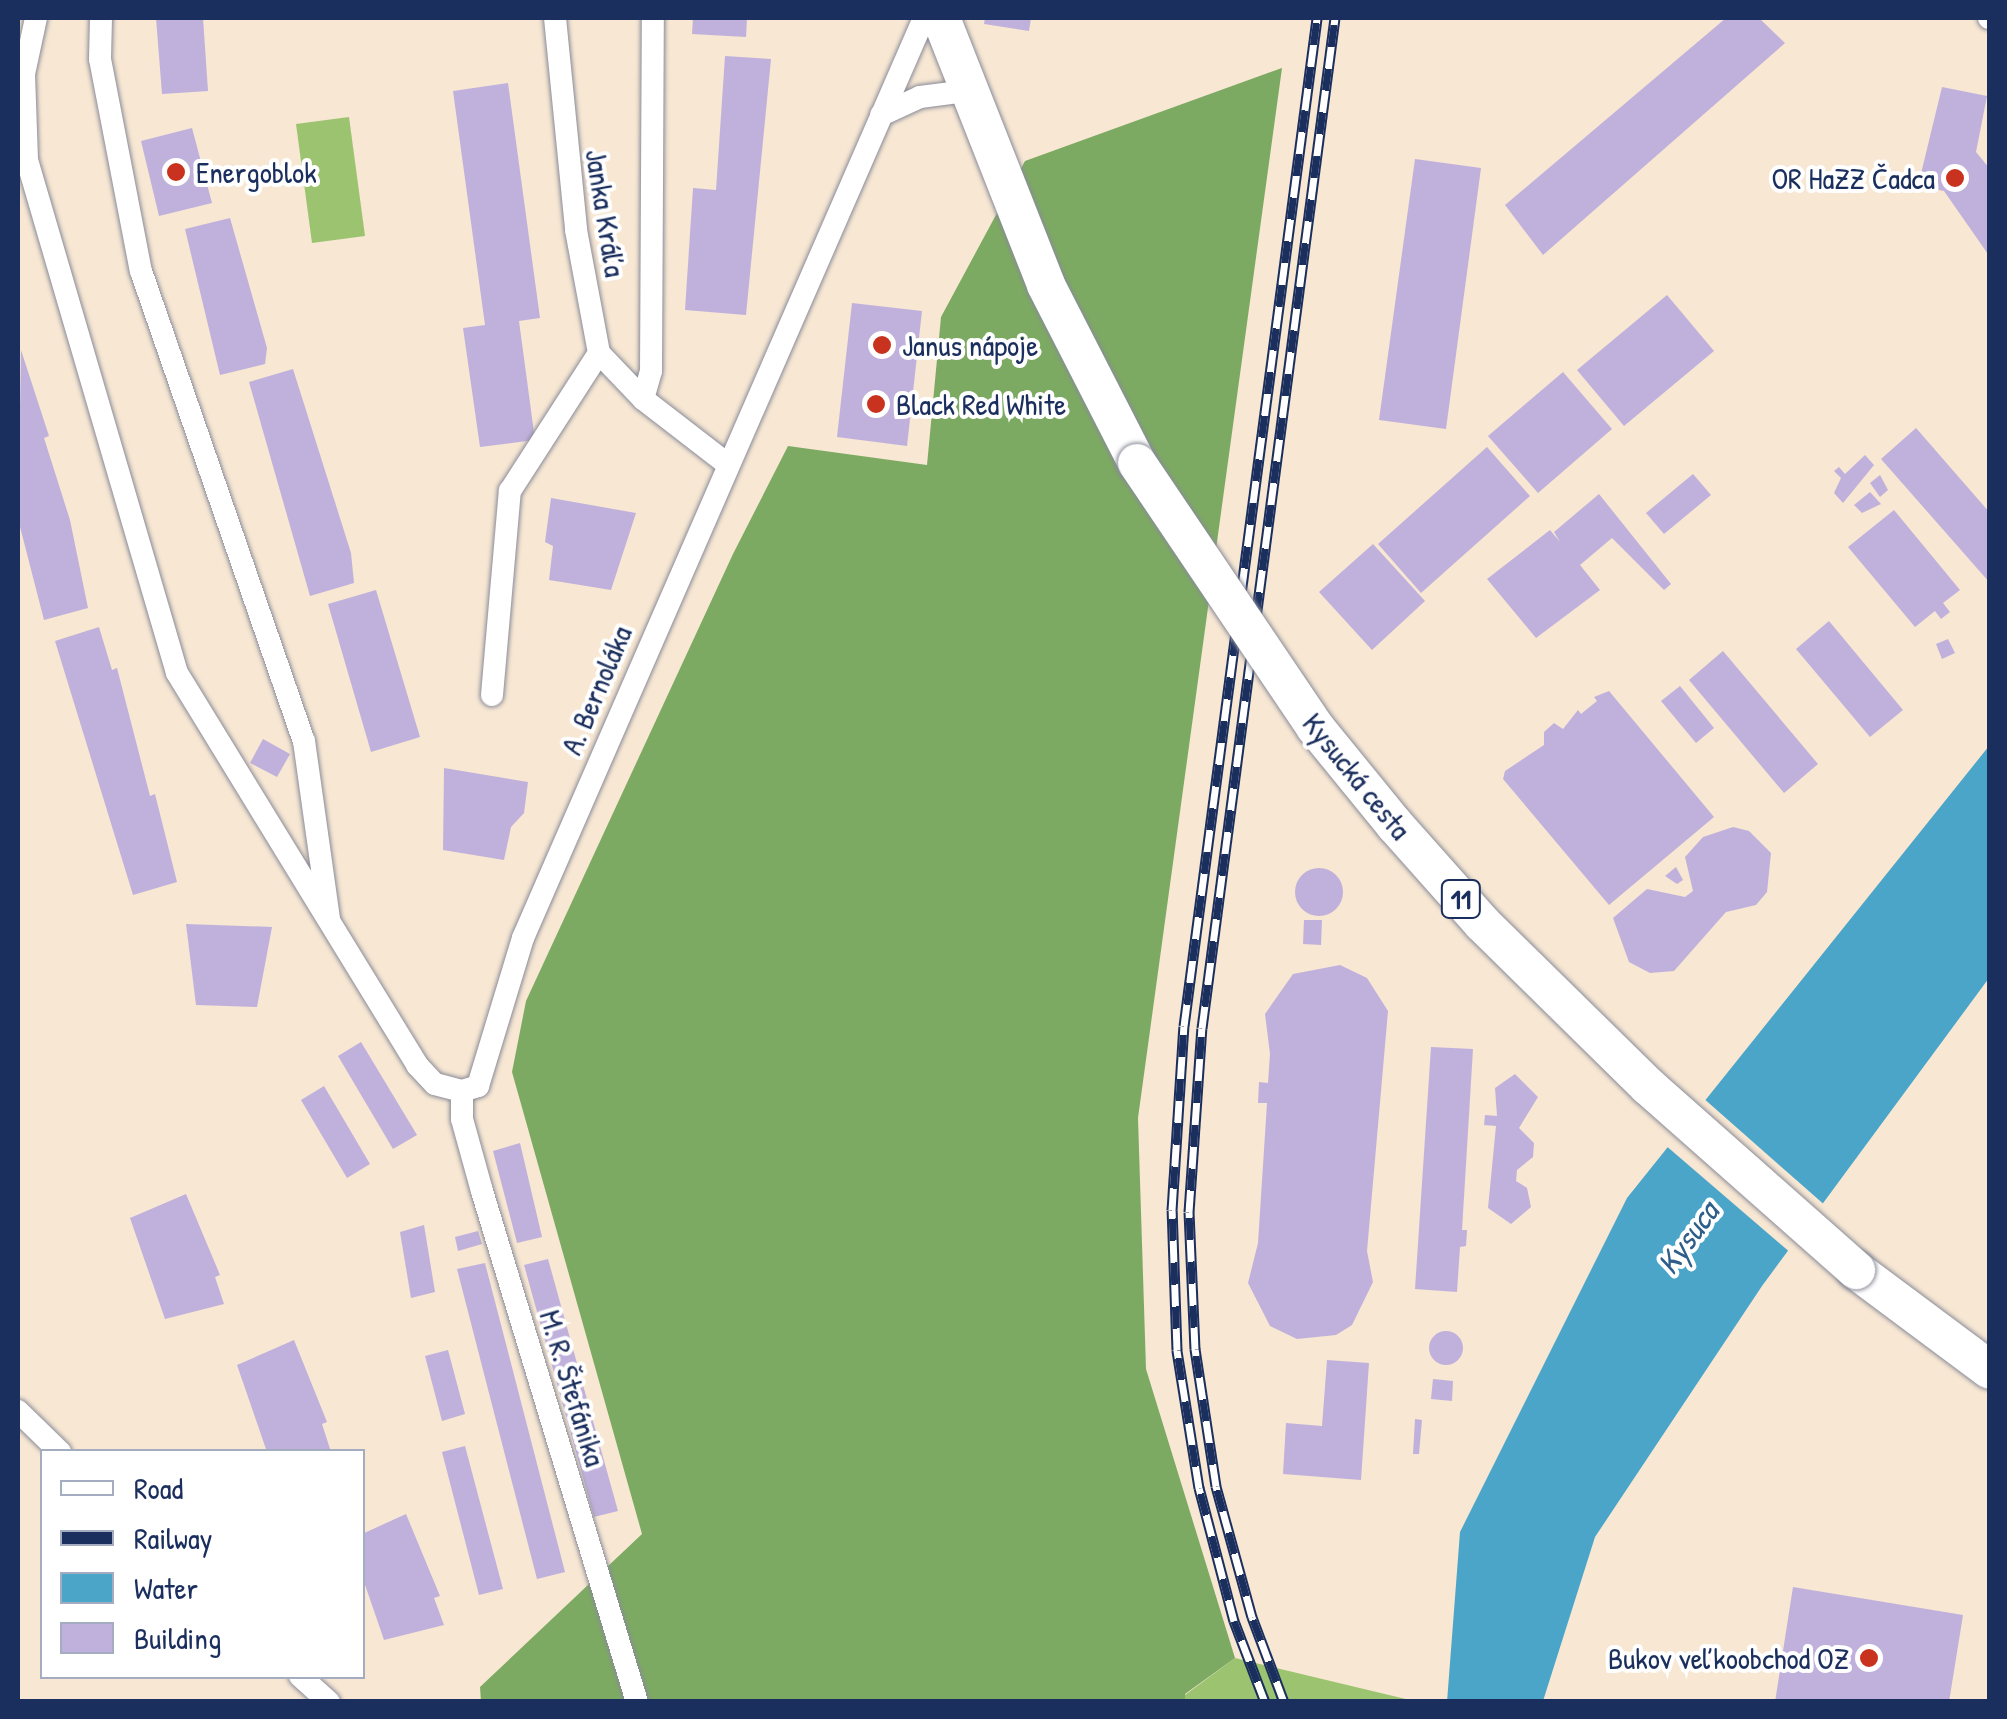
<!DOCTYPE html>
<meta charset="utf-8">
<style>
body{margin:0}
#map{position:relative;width:2007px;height:1719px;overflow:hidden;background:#f7e7d3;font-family:"Patrick Hand",sans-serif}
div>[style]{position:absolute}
.green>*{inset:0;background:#9cc470}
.forest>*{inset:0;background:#7daa62}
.water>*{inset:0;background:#4ba5c9}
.pier>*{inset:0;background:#f7e7d3}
.building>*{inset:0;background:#c0b1dc}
.round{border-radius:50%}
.roads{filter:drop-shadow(0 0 2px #898b98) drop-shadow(0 0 2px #898b98)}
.minor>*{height:22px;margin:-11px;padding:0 11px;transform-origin:11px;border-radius:11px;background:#fff}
.primary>*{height:38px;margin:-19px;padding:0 19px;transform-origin:19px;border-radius:19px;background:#fff}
.rail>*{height:11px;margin-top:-5.5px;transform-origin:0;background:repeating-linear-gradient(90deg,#fff 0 22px,#1b2f5e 0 44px);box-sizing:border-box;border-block:2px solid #1b2f5e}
.bridges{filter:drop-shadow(0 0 2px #898b98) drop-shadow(0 0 2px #898b98)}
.primary-bridge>*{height:38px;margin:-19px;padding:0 19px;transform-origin:19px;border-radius:19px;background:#fff}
.dots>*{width:28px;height:28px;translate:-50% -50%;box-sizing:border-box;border:5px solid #fff;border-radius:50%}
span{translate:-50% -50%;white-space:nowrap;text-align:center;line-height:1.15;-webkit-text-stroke:8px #fff;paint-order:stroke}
.shield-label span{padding:2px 8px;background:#fff;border:2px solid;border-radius:8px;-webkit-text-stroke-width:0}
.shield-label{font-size:28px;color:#1b2f5e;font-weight:700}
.poi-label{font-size:30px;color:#1b2f5e}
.left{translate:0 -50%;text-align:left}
.right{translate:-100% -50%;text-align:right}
.street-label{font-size:30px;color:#1b2f5e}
.water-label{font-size:32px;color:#2e5e89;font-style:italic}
.frame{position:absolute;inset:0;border:20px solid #1b2f5e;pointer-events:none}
.legend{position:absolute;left:40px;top:1449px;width:325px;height:230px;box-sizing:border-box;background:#fff;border:2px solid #a4acbf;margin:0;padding:12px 18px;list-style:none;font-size:30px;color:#1b2f5e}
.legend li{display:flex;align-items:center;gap:20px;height:50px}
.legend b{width:50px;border:2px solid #a4acbf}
</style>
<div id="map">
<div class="green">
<i style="clip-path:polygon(349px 117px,365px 236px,312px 243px,296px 124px)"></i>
<i style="clip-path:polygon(1235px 1658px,1414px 1701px,1185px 1702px,1185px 1695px)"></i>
</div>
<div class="forest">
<i style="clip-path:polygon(1282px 68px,1138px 1118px,1146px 1369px,1235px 1658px,1185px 1694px,1185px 1702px,481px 1702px,480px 1687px,642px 1534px,512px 1072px,526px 1001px,733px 554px,788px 446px,927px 465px,941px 317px,1025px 161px)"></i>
</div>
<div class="water">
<i style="clip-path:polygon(1989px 746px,1989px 978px,1762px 1286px,1595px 1537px,1543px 1701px,1447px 1702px,1460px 1532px,1627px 1198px)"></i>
</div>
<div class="pier">
<i style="clip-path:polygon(1702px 1097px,1827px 1207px,1792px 1254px,1664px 1144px)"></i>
</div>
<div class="building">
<i style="clip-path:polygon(156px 18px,203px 18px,208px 91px,162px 94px)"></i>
<i style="clip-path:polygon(693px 18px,747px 18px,746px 37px,692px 34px)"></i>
<i style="clip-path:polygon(985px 18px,1031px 18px,1029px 31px,984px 24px)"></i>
<i style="clip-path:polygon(1726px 18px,1759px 18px,1785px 43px,1543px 255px,1505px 205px)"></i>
<i style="clip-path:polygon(725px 56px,771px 59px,746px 315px,685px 310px,693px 188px,716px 190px)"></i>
<i style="clip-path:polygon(508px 83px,540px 318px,519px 321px,535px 440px,480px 447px,463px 328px,485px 325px,453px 91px)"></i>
<i style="clip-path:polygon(1942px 87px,1987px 96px,1976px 152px,1990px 169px,1990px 257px,1944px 191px,1918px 186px)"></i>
<i style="clip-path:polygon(192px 128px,212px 203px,159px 216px,141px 141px)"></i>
<i style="clip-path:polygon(1415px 159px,1481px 168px,1446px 429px,1379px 420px)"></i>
<i style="clip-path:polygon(230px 218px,267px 348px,265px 364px,220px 375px,185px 229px)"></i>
<i style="clip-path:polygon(1667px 295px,1714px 351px,1624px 426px,1577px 370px)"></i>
<i style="clip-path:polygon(852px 303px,922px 311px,907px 446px,837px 437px)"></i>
<i style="clip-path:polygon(21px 350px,49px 436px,44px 438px,70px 520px,88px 608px,44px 620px,18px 519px)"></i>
<i style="clip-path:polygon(293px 369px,351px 553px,354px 583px,310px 596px,249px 382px)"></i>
<i style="clip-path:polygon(1563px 372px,1612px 429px,1538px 493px,1488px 436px)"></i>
<i style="clip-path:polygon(1916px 428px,1990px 513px,1990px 583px,1881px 459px)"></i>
<i style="clip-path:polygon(1487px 447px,1530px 496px,1421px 593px,1378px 544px)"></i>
<i style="clip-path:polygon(1865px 455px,1874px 465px,1843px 503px,1834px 493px,1841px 478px,1834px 471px,1839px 467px,1845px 474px)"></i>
<i style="clip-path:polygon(1693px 474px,1711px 495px,1664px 534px,1646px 513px)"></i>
<i style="clip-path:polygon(1880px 475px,1888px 490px,1880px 497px,1870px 483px)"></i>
<i style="clip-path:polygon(1870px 492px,1881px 504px,1862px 513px,1854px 505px)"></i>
<i style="clip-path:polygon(1599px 494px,1671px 584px,1664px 590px,1612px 538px,1580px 565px,1600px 590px,1536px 638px,1487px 579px,1550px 530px,1560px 542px,1554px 532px)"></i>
<i style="clip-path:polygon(551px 498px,636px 513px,611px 590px,549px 580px,553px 546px,545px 542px)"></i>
<i style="clip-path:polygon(1894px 510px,1960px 590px,1943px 603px,1950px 612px,1941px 619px,1935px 611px,1915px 627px,1848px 547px)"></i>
<i style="clip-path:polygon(1373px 544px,1425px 601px,1372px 650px,1319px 592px)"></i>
<i style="clip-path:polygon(376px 590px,420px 737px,371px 752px,328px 604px)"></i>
<i style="clip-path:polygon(1829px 621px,1903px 710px,1870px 737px,1796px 649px)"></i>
<i style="clip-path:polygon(99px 627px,112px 670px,117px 668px,150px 796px,155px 794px,177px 882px,133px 895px,55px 641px)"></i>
<i style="clip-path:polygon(1948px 639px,1955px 653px,1942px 659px,1936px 644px)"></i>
<i style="clip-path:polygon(1723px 651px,1818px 764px,1784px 793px,1689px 680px)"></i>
<i style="clip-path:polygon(1680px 686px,1714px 728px,1696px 743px,1661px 701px)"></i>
<i style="clip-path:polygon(1609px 691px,1714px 817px,1609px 905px,1503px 779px,1505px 771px,1544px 745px,1544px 732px,1554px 723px,1563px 729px,1578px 710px,1581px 714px,1597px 701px,1594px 697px)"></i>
<i style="clip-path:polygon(263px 739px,290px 754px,277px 777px,250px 763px)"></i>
<i style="clip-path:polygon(444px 768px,528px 782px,524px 813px,511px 827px,504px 860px,443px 850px)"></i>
<i style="clip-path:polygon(1733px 827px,1749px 831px,1771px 853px,1767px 892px,1756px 905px,1726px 912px,1674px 971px,1650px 973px,1629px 962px,1613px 918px,1647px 889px,1685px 897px,1693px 891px,1685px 857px,1703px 837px)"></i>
<i style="clip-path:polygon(1676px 867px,1683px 880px,1677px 884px,1665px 876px)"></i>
<i class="round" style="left:1295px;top:868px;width:48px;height:48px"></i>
<i style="clip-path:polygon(1304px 920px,1322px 920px,1321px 945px,1303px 944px)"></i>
<i style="clip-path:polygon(186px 924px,272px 927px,257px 1007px,196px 1005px)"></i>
<i style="clip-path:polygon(1340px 965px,1367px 978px,1388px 1011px,1367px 1251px,1373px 1282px,1352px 1325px,1336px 1335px,1297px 1339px,1270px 1326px,1248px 1283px,1258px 1243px,1267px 1103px,1258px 1103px,1259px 1082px,1268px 1083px,1270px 1054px,1265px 1014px,1293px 974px)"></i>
<i style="clip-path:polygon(361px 1042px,417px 1135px,393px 1149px,338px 1056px)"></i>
<i style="clip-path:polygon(1431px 1047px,1473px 1049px,1462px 1230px,1467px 1230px,1466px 1246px,1460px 1247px,1457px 1292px,1415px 1289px)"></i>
<i style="clip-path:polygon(1515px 1074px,1538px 1097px,1519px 1128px,1534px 1143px,1533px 1157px,1517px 1170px,1516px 1181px,1527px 1188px,1531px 1207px,1511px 1224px,1488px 1208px,1496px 1126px,1484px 1125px,1485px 1115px,1497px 1116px,1495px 1088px)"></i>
<i style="clip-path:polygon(324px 1086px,370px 1164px,347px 1178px,301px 1100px)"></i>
<i style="clip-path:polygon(520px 1143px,542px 1237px,517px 1243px,493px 1151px)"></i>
<i style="clip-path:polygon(186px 1194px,220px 1275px,215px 1277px,224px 1304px,165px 1319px,130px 1218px)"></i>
<i style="clip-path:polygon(424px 1225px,435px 1292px,411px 1298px,400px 1232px)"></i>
<i style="clip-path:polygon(478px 1231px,482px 1244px,458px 1251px,455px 1237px)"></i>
<i style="clip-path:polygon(548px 1259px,618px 1511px,594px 1517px,524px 1265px)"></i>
<i style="clip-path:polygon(485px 1263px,565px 1572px,537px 1579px,457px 1269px)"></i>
<i class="round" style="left:1429px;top:1331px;width:34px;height:34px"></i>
<i style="clip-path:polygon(294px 1340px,327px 1422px,322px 1424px,331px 1452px,267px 1452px,237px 1365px)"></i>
<i style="clip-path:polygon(448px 1350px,465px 1414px,442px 1421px,425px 1356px)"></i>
<i style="clip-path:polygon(1327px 1360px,1369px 1363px,1361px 1480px,1283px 1474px,1286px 1423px,1322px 1426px)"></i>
<i style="clip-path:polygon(1433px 1379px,1453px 1381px,1452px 1401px,1431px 1399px)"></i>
<i style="clip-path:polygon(1415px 1419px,1422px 1420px,1419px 1454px,1413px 1454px)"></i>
<i style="clip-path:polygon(465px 1446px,503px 1589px,479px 1595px,442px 1452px)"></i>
<i style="clip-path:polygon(406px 1514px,440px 1596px,434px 1598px,444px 1625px,384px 1640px,362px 1576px,362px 1534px)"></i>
<i style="clip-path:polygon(1793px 1587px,1963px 1615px,1949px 1702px,1775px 1702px)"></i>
</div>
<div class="roads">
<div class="minor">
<i style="left:36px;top:18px;width:57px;rotate:102.1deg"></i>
<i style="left:24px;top:74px;width:86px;rotate:88deg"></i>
<i style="left:27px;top:160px;width:534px;rotate:73.7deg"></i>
<i style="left:177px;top:673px;width:460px;rotate:58.5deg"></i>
<i style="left:417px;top:1065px;width:26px;rotate:47deg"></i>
<i style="left:435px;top:1084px;width:28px;rotate:15deg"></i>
<i style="left:462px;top:1091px;width:17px;rotate:-17deg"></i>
<i style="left:478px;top:1086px;width:155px;rotate:-73.1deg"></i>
<i style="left:523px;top:938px;width:1004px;rotate:-66.45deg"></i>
<i style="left:101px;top:18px;width:41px;rotate:91.4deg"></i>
<i style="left:100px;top:59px;width:216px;rotate:79.1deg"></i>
<i style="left:141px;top:271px;width:497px;rotate:70.9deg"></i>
<i style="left:304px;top:741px;width:180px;rotate:82deg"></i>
<i style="left:555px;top:18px;width:213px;rotate:84.3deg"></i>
<i style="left:576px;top:230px;width:125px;rotate:79.4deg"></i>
<i style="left:599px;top:353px;width:64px;rotate:46.3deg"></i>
<i style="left:643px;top:399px;width:106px;rotate:37.7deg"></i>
<i style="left:1989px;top:18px;width:1px"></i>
<i style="left:881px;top:115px;width:43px;rotate:-24.8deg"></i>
<i style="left:920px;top:97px;width:46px;rotate:-7.4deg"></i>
<i style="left:643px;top:399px;width:29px;rotate:-74deg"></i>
<i style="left:651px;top:371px;width:353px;rotate:-89.7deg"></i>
<i style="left:492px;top:695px;width:205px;rotate:-85deg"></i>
<i style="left:510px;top:491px;width:164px;rotate:-57.2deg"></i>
<i style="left:462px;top:1091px;width:28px;rotate:90deg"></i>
<i style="left:462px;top:1119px;width:75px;rotate:74.5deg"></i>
<i style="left:482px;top:1191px;width:534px;rotate:73.13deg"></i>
<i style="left:18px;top:1411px;width:59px;rotate:44.3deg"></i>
<i style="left:300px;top:1676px;width:39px;rotate:42deg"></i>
</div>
<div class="primary">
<i style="left:941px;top:18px;width:287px;rotate:68.5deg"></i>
<i style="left:1046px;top:285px;width:200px;rotate:62.9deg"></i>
<i style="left:1856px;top:1270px;width:167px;rotate:36.7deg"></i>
</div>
</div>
<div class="rail">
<i style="left:1265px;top:1702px;width:87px;rotate:-110.9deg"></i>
<i style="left:1234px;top:1621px;width:138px;rotate:-104.7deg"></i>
<i style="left:1199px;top:1488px;width:140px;rotate:-99.1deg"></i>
<i style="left:1177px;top:1350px;width:140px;rotate:-92deg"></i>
<i style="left:1172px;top:1210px;width:184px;rotate:-86.3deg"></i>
<i style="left:1184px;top:1026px;width:1017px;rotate:-82.48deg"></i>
<i style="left:1284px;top:1702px;width:91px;rotate:-110.6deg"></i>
<i style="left:1252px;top:1617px;width:136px;rotate:-105.4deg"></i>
<i style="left:1216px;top:1486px;width:139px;rotate:-98.7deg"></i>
<i style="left:1195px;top:1349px;width:137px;rotate:-92.5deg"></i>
<i style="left:1189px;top:1212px;width:184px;rotate:-86deg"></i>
<i style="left:1202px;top:1028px;width:1019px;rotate:-82.5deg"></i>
</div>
<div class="bridges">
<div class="primary-bridge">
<i style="left:1137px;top:463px;width:318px;rotate:56deg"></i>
<i style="left:1315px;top:727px;width:127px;rotate:50.8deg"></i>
<i style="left:1395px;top:825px;width:131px;rotate:48.4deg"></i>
<i style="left:1482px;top:923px;width:233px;rotate:44.5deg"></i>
<i style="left:1648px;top:1086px;width:278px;rotate:41.5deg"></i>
</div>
</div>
<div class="dots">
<i style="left:176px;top:172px;background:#c8321e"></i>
<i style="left:1955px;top:178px;background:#c8321e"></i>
<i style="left:882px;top:345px;background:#c8321e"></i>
<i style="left:876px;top:404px;background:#c8321e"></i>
<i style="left:1869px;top:1658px;background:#c8321e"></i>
</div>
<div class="shield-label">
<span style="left:1461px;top:899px">11</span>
</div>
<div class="poi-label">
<span class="left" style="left:196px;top:172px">Energoblok</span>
<span class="right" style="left:1935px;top:178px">OR HaZZ Čadca</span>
<span class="left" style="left:902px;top:345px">Janus nápoje</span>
<span class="left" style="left:896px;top:404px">Black Red White</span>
<span class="right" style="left:1849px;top:1658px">Bukov veľkoobchod OZ</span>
</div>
<div class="street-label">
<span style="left:606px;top:213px;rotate:81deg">Janka Kráľa</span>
<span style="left:596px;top:690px;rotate:-67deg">A. Bernoláka</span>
<span style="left:1357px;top:776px;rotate:51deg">Kysucká cesta</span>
<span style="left:573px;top:1388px;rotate:73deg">M. R. Štefánika</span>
</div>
<div class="water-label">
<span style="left:1688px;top:1238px;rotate:-54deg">Kysuca</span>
</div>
<div class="frame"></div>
<ul class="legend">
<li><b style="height:12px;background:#fff"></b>Road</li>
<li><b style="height:12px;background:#1b2f5e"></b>Railway</li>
<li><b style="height:28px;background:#4ba5c9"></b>Water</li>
<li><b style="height:28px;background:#c0b1dc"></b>Building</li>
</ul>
</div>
